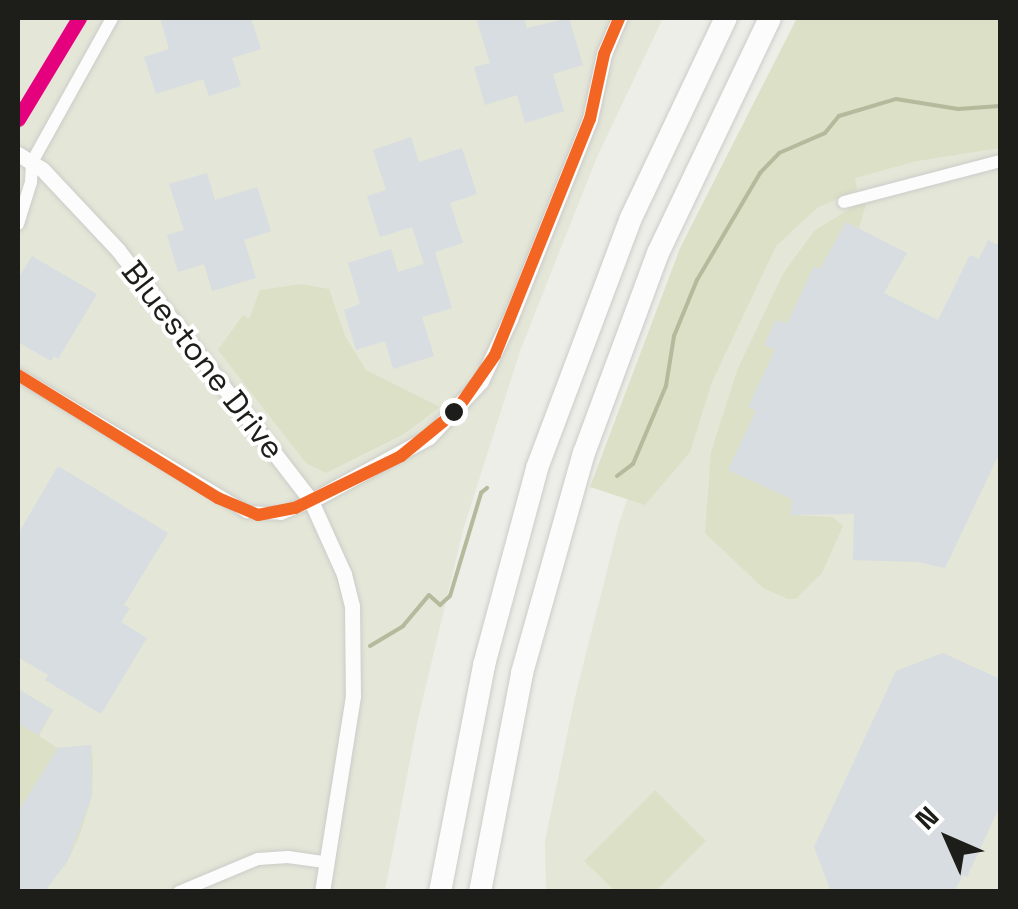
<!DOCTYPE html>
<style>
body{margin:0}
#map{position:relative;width:1018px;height:909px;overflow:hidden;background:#edeee8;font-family:"Space Grotesk",sans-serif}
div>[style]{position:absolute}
.built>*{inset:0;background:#e4e6d8}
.green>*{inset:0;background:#dce0c6}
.stream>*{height:4px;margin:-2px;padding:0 2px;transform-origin:2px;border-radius:2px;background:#b4ba9b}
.building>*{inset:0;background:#d7dde1}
.roads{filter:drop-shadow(0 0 2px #cbccc8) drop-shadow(0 0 2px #cbccc8)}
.minor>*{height:12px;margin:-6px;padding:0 6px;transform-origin:6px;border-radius:6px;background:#fcfcfc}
.tertiary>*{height:15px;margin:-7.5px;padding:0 7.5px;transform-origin:7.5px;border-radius:7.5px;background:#fcfcfc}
.motorway>*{height:22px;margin:-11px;padding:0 11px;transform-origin:11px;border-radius:11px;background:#fcfcfc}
.bus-1>*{height:12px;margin:-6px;padding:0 6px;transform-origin:6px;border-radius:6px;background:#f26522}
.rail-1>*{height:15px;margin:-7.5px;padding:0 7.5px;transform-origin:7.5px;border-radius:7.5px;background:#e5007d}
.dots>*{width:28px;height:28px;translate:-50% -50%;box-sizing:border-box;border:5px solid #fff;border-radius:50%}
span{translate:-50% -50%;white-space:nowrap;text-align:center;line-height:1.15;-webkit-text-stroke:8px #fff;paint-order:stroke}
.street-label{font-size:32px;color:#1d1e19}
.frame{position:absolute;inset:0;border:20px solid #1d1e19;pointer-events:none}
.north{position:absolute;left:898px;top:789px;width:100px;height:100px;-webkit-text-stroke:8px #fff;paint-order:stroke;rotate:315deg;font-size:28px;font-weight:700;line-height:40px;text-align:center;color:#1d1e19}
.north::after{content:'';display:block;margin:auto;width:35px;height:45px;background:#1d1e19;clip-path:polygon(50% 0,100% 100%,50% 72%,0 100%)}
</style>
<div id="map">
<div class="built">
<i style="clip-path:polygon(18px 18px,663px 18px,597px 157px,520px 351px,463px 530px,418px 719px,385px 891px,18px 891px)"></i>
<i style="clip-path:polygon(1000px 18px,1000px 891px,546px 892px,545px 841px,575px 697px,619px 523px,684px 340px)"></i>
</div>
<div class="green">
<i style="clip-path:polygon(797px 18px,1000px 18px,1000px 148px,917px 161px,855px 178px,857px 190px,817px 208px,776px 246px,712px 382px,690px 452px,645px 505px,590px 487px,680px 248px)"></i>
<i style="clip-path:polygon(861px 202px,866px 204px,859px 228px,846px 222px,826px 272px,814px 267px,787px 324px,776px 320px,765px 345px,775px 350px,756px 411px,728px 470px,792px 499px,791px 515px,833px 517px,843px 526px,822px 573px,796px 599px,788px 599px,763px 588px,705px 533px,711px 452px,738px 368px,783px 274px,814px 231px)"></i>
<i style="clip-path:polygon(302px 284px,329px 289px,345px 336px,366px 370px,440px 407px,404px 434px,326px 473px,306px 463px,218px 350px,243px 315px,249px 319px,260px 290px)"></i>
<i style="clip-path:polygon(18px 689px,53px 710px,39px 736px,58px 748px,91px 745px,93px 760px,92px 796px,79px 837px,67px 862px,44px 891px,18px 892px)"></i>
<i style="clip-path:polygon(655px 790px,706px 841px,656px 891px,615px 891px,584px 861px)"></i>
</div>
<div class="stream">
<i style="left:617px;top:476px;width:20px;rotate:-37deg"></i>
<i style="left:633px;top:464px;width:85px;rotate:-67.1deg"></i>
<i style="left:666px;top:386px;width:51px;rotate:-80.9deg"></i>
<i style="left:674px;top:336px;width:61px;rotate:-67.7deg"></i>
<i style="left:697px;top:280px;width:124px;rotate:-59.5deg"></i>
<i style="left:760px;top:173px;width:28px;rotate:-46deg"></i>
<i style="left:779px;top:153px;width:50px;rotate:-23.5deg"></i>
<i style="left:825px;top:133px;width:22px;rotate:-51deg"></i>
<i style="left:839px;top:116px;width:59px;rotate:-16.6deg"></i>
<i style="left:896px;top:99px;width:63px;rotate:9.2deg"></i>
<i style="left:958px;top:109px;width:42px;rotate:-4.1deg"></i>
<i style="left:370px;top:646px;width:39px;rotate:-31deg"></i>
<i style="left:403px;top:626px;width:40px;rotate:-50deg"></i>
<i style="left:429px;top:595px;width:15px;rotate:42deg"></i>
<i style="left:440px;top:605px;width:13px;rotate:-42deg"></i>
<i style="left:450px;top:596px;width:108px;rotate:-73.2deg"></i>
<i style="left:481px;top:493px;width:8px;rotate:-40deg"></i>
</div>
<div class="building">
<i style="clip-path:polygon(160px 18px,251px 18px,261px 49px,232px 58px,241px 86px,209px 96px,203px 79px,156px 94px,144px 57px,169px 49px)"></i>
<i style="clip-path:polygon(476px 18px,524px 18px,527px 28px,569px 18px,583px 65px,553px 74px,564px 111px,525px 123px,517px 95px,485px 105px,474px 67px,490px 63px)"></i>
<i style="clip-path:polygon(411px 137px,419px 162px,462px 148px,477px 194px,450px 203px,463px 243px,435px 252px,452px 308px,422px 317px,434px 356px,393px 369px,385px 341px,356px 350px,344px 310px,360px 304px,348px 263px,391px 249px,398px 272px,424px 264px,412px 227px,380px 237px,367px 196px,386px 190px,373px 150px)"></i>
<i style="clip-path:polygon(207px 173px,215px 200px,257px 187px,271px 231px,244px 240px,256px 278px,212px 291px,204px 264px,178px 272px,167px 235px,184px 230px,169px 184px)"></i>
<i style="clip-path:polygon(846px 222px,907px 253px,884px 293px,938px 320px,970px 255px,979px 259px,988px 240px,1000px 246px,1000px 452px,945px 568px,918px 562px,853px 560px,854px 514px,790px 515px,792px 499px,728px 470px,756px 411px,748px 407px,775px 350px,764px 345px,776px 320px,787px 324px,814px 266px,820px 269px)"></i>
<i style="clip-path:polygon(32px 256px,97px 294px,58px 359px,54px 356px,51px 361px,18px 342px,18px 279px)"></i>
<i style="clip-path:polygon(58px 466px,168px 533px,124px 605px,130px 608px,121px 622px,147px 638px,101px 714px,45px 680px,48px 675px,18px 657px,18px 534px)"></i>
<i style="clip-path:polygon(943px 653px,1000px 679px,1000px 806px,967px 877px,963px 875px,954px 892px,831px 892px,814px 847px,896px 671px)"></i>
<i style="clip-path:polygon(18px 689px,53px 710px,38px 735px,18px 723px)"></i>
<i style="clip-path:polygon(91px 745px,92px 796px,67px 862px,44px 892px,18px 892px,18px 812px,58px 748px)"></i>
</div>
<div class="roads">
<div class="minor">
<i style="left:844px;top:202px;width:161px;rotate:-14.7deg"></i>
<i style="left:18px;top:224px;width:44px;rotate:-72.8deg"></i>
<i style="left:31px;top:182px;width:20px;rotate:-87deg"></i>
<i style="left:32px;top:162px;width:165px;rotate:-60.9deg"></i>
<i style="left:18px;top:375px;width:267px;rotate:30.9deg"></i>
<i style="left:247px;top:512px;width:34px;rotate:3deg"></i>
<i style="left:281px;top:514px;width:33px;rotate:-23deg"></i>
<i style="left:179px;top:892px;width:86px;rotate:-22.7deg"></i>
<i style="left:258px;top:859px;width:30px;rotate:-4deg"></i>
<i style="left:288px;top:857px;width:37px;rotate:8deg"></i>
</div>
<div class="tertiary">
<i style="left:18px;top:154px;width:28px;rotate:32deg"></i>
<i style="left:42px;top:169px;width:111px;rotate:46.8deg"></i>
<i style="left:118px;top:250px;width:317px;rotate:52.4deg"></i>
<i style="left:311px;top:501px;width:80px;rotate:65.7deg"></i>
<i style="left:344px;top:574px;width:33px;rotate:76deg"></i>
<i style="left:352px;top:606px;width:90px;rotate:89.4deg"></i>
<i style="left:353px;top:696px;width:198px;rotate:99deg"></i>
<i style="left:311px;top:501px;width:134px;rotate:-28.5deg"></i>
<i style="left:429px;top:437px;width:76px;rotate:-47.1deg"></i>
<i style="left:481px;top:381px;width:68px;rotate:-64.9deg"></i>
<i style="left:510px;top:319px;width:215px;rotate:-68.2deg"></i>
<i style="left:590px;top:119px;width:66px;rotate:-77.8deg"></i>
<i style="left:604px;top:54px;width:39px;rotate:-67deg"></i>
</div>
<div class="motorway">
<i style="left:440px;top:892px;width:231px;rotate:-79deg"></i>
<i style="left:484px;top:665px;width:204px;rotate:-74.9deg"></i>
<i style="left:537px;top:468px;width:265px;rotate:-69.4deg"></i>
<i style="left:630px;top:220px;width:224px;rotate:-64.6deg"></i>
<i style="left:480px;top:892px;width:223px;rotate:-79.1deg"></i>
<i style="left:522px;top:673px;width:229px;rotate:-74.3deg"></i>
<i style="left:584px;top:453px;width:213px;rotate:-69.7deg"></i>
<i style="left:658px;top:253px;width:260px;rotate:-64.5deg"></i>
</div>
</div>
<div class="bus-1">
<i style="left:18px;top:375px;width:235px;rotate:31.6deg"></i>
<i style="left:218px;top:498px;width:43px;rotate:23deg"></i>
<i style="left:258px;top:515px;width:38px;rotate:-11deg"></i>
<i style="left:295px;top:508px;width:118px;rotate:-26.1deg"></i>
<i style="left:401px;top:456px;width:71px;rotate:-39.3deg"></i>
<i style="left:456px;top:411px;width:68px;rotate:-55.1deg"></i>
<i style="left:495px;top:355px;width:254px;rotate:-68.1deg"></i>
<i style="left:590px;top:119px;width:66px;rotate:-77.8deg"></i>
<i style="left:604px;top:54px;width:39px;rotate:-67deg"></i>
</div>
<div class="rail-1">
<i style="left:18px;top:119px;width:118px;rotate:-58.9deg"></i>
</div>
<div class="dots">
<i style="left:454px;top:412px;background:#1d1e19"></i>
</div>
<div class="street-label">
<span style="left:203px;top:360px;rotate:52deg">Bluestone Drive</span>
</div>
<div class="frame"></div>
<div class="north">N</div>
</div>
